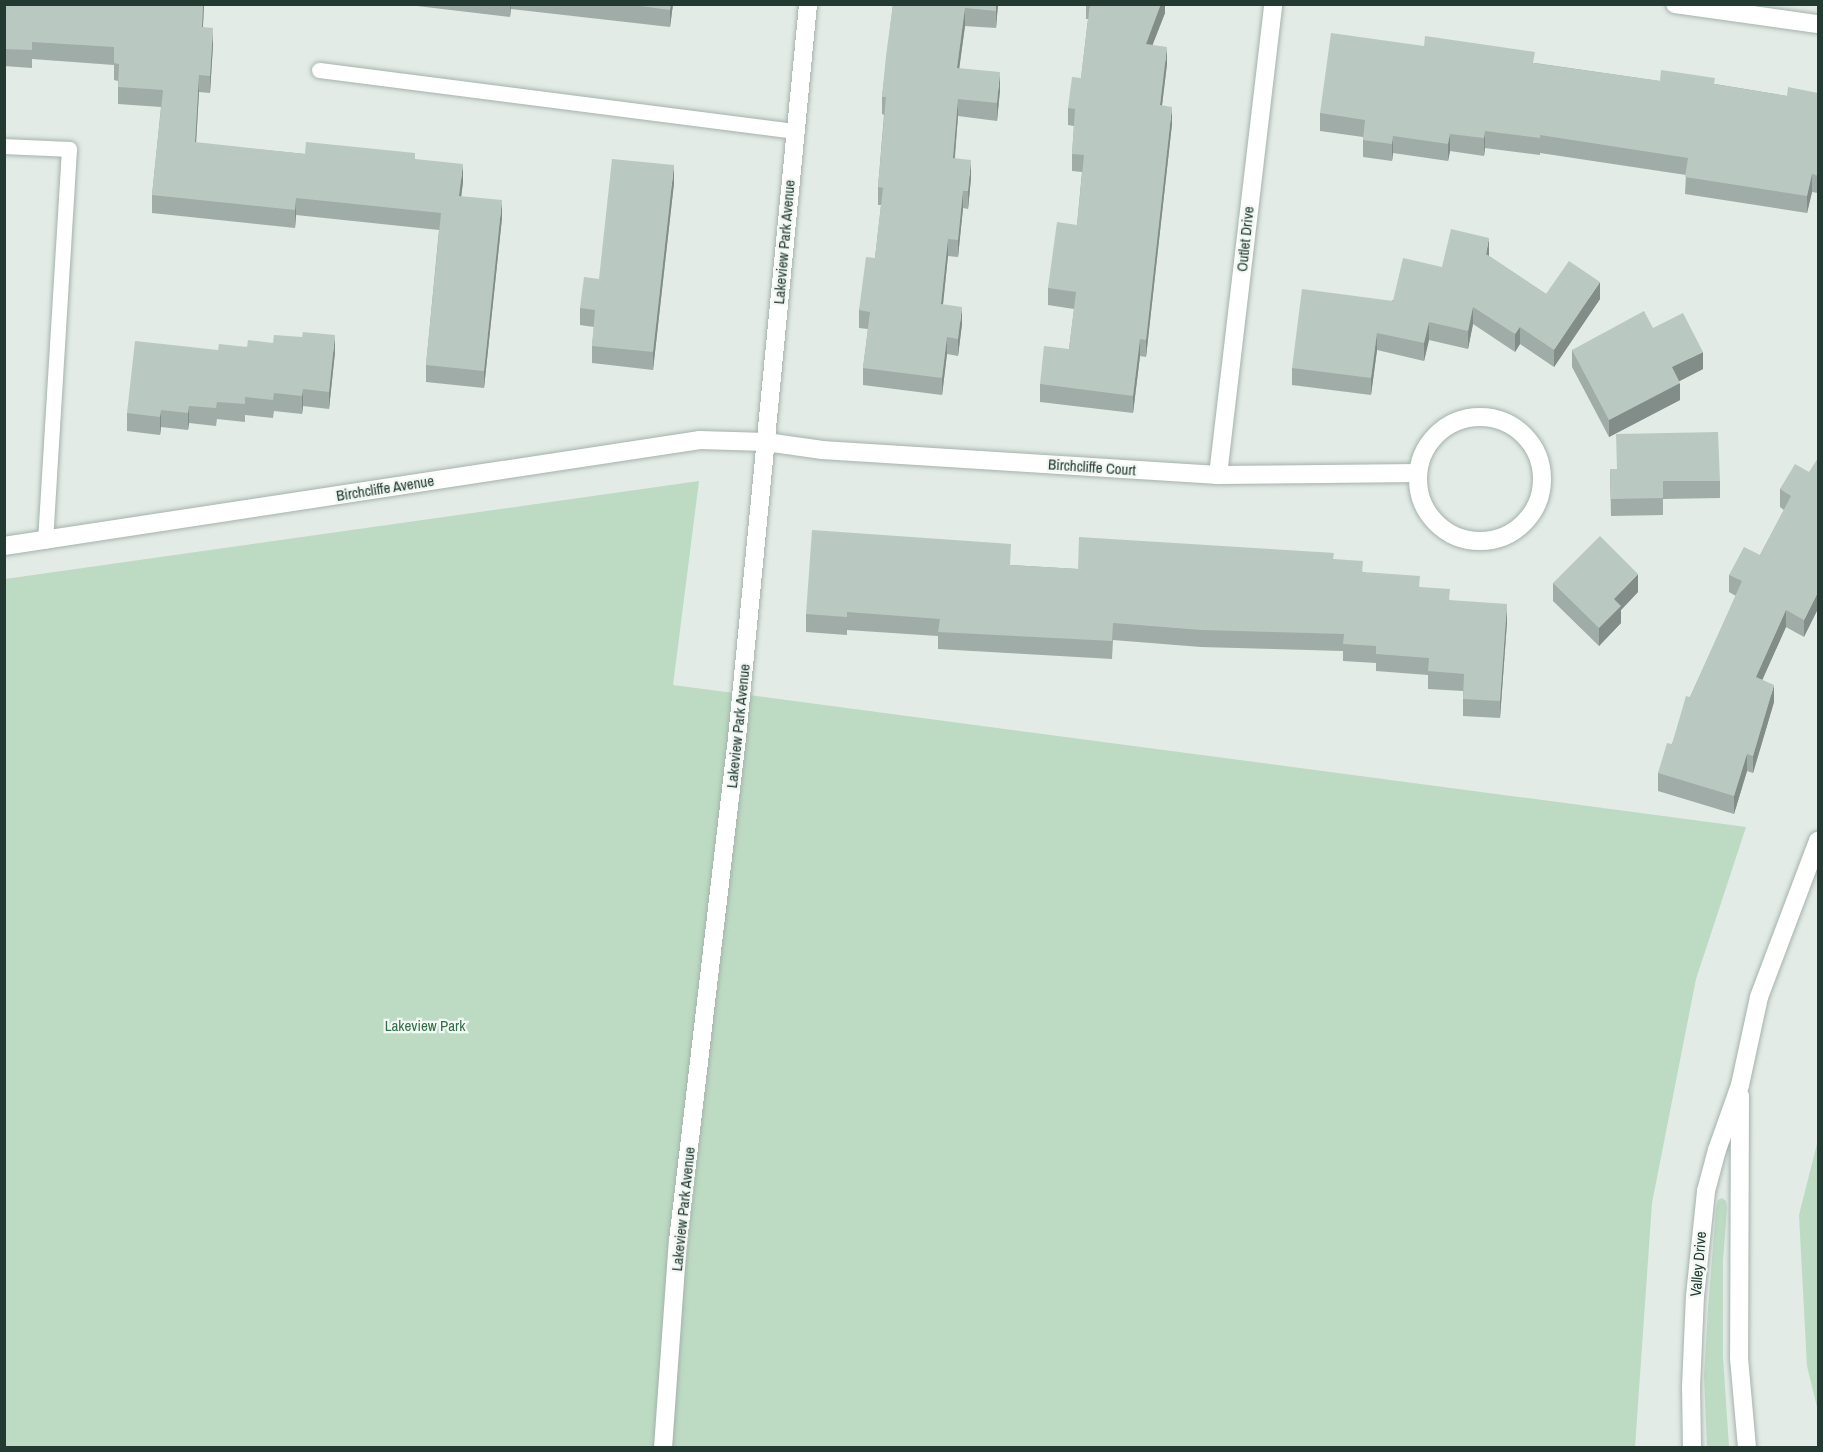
<!DOCTYPE html>
<style>
body{margin:0}
#map{position:relative;width:1823px;height:1452px;overflow:hidden;background:#e2ebe6;font-family:"Archivo Narrow",sans-serif}
div>[style]{position:absolute}
.green>*{inset:0;background:#bcdbc2}
.roads{filter:drop-shadow(0 0 2px #a5b2ac) drop-shadow(0 0 2px #a5b2ac)}
.lane>*{height:15px;margin:-7.5px;padding:0 7.5px;transform-origin:7.5px;border-radius:7.5px;background:#fff}
.street>*{height:18px;margin:-9px;padding:0 9px;transform-origin:9px;border-radius:9px;background:#fff}
.street>.ring{margin:-9px;padding:0;box-sizing:content-box;background:none;border:18px solid #fff;border-radius:50%}
.secondary>*{height:18px;margin:-9px;padding:0 9px;transform-origin:9px;border-radius:9px;background:#fff}
.wall>*{inset:0;background:#a0aca7}
.shaded-wall>*{inset:0;background:#828c88}
.building>*{inset:0;background:#bac8c2}
span{translate:-50% -50%;white-space:nowrap;text-align:center;line-height:1.15;-webkit-text-stroke:4.5px #f2f8f4;paint-order:stroke}
.street-label{font-size:15px;color:#233a32}
.park-label{font-size:15px;color:#306f44}
.frame{position:absolute;inset:0;border:6px solid #233a32;pointer-events:none}
</style>
<div id="map">
<div class="green">
<i style="clip-path:polygon(699px 481px,673px 685px,1746px 827px,1696px 979px,1652px 1203px,1635px 1447px,5px 1447px,5px 579px)"></i>
<i style="clip-path:polygon(1818px 1140px,1818px 1411px,1807px 1366px,1799px 1215px)"></i>
<i style="clip-path:polygon(1722px 1198px,1726px 1201px,1727px 1208px,1723px 1261px,1723px 1356px,1729px 1447px,1707px 1447px,1704px 1376px,1708px 1309px,1716px 1209px,1718px 1200px)"></i>
</div>
<div class="roads">
<div class="lane">
<i style="left:319px;top:70px;width:479px;rotate:7.3deg"></i>
<i style="left:4px;top:146px;width:65px;rotate:2.6deg"></i>
<i style="left:69px;top:149px;width:392px;rotate:93.5deg"></i>
</div>
<div class="street">
<i style="left:1675px;top:4px;width:144px;rotate:8deg"></i>
<i class="ring" style="left:1418px;top:417px;width:106px;height:106px"></i>
<i style="left:1218px;top:475px;width:474px;rotate:-83.3deg"></i>
<i style="left:4px;top:546px;width:704px;rotate:-8.66deg"></i>
<i style="left:700px;top:440px;width:66px;rotate:1.7deg"></i>
<i style="left:766px;top:442px;width:57px;rotate:8.1deg"></i>
<i style="left:822px;top:450px;width:397px;rotate:3.6deg"></i>
<i style="left:1218px;top:475px;width:200px;rotate:-0.6deg"></i>
<i style="left:663px;top:1448px;width:208px;rotate:-85.9deg"></i>
<i style="left:678px;top:1241px;width:506px;rotate:-83.31deg"></i>
<i style="left:737px;top:738px;width:737px;rotate:-84.47deg"></i>
</div>
<div class="secondary">
<i style="left:1740px;top:1096px;width:262px;rotate:90.2deg"></i>
<i style="left:1739px;top:1358px;width:90px;rotate:84.9deg"></i>
<i style="left:1692px;top:1448px;width:61px;rotate:-90.9deg"></i>
<i style="left:1691px;top:1387px;width:91px;rotate:-87.5deg"></i>
<i style="left:1695px;top:1296px;width:106px;rotate:-84deg"></i>
<i style="left:1706px;top:1191px;width:42px;rotate:-75deg"></i>
<i style="left:1717px;top:1150px;width:69px;rotate:-70.5deg"></i>
<i style="left:1740px;top:1085px;width:90px;rotate:-77.8deg"></i>
<i style="left:1759px;top:997px;width:167px;rotate:-69.3deg"></i>
</div>
</div>
<div class="wall">
<i style="clip-path:polygon(4px 4px,204px 4px,203px 27px,213px 45px,210px 93px,199px 92px,196px 143px,305px 154px,415px 159px,463px 182px,461px 197px,502px 218px,484px 388px,426px 382px,426px 365px,439px 230px,296px 215px,295px 228px,152px 213px,152px 195px,161px 107px,118px 104px,118px 81px,114px 80px,114px 65px,32px 59px,32px 68px,4px 66px)"></i>
<i style="clip-path:polygon(400px 4px,673px 4px,670px 27px,511px 9px,510px 17px)"></i>
<i style="clip-path:polygon(893px 4px,998px 4px,996px 28px,965px 26px,959px 68px,1000px 90px,997px 121px,958px 116px,955px 158px,971px 178px,968px 209px,963px 208px,958px 257px,948px 256px,943px 305px,962px 324px,958px 356px,947px 354px,942px 395px,863px 385px,863px 368px,868px 329px,859px 328px,859px 310px,875px 258px,881px 205px,878px 205px,878px 187px,884px 115px,882px 114px,882px 97px)"></i>
<i style="clip-path:polygon(1086px 4px,1165px 4px,1165px 13px,1152px 45px,1167px 64px,1162px 105px,1172px 124px,1146px 357px,1140px 356px,1133px 413px,1040px 402px,1040px 384px,1069px 349px,1074px 309px,1048px 305px,1048px 288px,1077px 225px,1082px 172px,1072px 171px,1072px 154px,1074px 126px,1068px 125px,1068px 108px,1081px 78px,1088px 19px,1086px 19px)"></i>
<i style="clip-path:polygon(1535px 63px,1660px 81px,1715px 84px,1787px 96px,1818px 93px,1818px 193px,1812px 192px,1807px 213px,1685px 194px,1686px 175px,1540px 153px,1540px 155px,1485px 148px,1484px 156px,1450px 151px,1448px 161px,1393px 153px,1392px 161px,1363px 157px,1363px 137px,1320px 131px,1320px 113px)"></i>
<i style="clip-path:polygon(674px 183px,653px 370px,592px 363px,592px 346px,594px 327px,580px 325px,580px 308px,599px 279px)"></i>
<i style="clip-path:polygon(1489px 256px,1546px 294px,1600px 299px,1554px 367px,1520px 344px,1515px 352px,1473px 324px,1468px 349px,1429px 340px,1424px 361px,1377px 350px,1371px 395px,1292px 385px,1292px 368px,1442px 267px)"></i>
<i style="clip-path:polygon(1653px 328px,1703px 369px,1679px 381px,1680px 400px,1609px 437px,1572px 367px,1572px 350px)"></i>
<i style="clip-path:polygon(247px 347px,335px 352px,329px 409px,303px 406px,302px 414px,274px 411px,273px 418px,245px 415px,245px 422px,217px 419px,216px 426px,189px 423px,188px 430px,161px 427px,160px 435px,127px 431px,127px 413px,218px 350px)"></i>
<i style="clip-path:polygon(1610px 469px,1720px 481px,1720px 498px,1663px 499px,1663px 515px,1611px 516px)"></i>
<i style="clip-path:polygon(1809px 472px,1804px 637px,1786px 627px,1762px 680px,1774px 702px,1753px 773px,1747px 771px,1734px 814px,1658px 791px,1658px 773px,1672px 744px,1690px 697px,1736px 596px,1729px 592px,1729px 575px,1760px 555px,1784px 510px,1780px 507px,1780px 489px)"></i>
<i style="clip-path:polygon(1334px 559px,1363px 572px,1420px 587px,1450px 600px,1507px 622px,1500px 718px,1463px 716px,1463px 691px,1428px 689px,1428px 675px,1376px 671px,1376px 663px,1343px 661px,1343px 651px,1201px 647px,1113px 640px,1112px 659px,938px 649px,938px 636px,847px 630px,847px 635px,806px 632px,806px 614px,1011px 565px,1078px 569px)"></i>
<i style="clip-path:polygon(1553px 583px,1638px 592px,1621px 610px,1621px 623px,1599px 646px,1553px 601px)"></i>
</div>
<div class="shaded-wall">
<i style="clip-path:polygon(203px 4px,204px 4px,202px 45px,202px 27px)"></i>
<i style="clip-path:polygon(510px 4px,511px 4px,510px 17px)"></i>
<i style="clip-path:polygon(671px 4px,673px 4px,670px 27px,670px 10px)"></i>
<i style="clip-path:polygon(996px 4px,998px 4px,996px 28px)"></i>
<i style="clip-path:polygon(1159px 4px,1165px 4px,1165px 13px,1146px 62px,1146px 44px)"></i>
<i style="clip-path:polygon(965px 8px,965px 26px,957px 85px,957px 68px)"></i>
<i style="clip-path:polygon(213px 28px,213px 45px,210px 93px,210px 76px)"></i>
<i style="clip-path:polygon(1167px 47px,1167px 64px,1160px 122px,1160px 105px)"></i>
<i style="clip-path:polygon(1000px 72px,1000px 90px,997px 121px,997px 103px)"></i>
<i style="clip-path:polygon(199px 75px,199px 92px,195px 160px,195px 142px)"></i>
<i style="clip-path:polygon(958px 99px,958px 116px,953px 176px,953px 158px)"></i>
<i style="clip-path:polygon(1172px 107px,1172px 124px,1146px 357px,1146px 340px)"></i>
<i style="clip-path:polygon(1485px 131px,1485px 148px,1484px 156px,1484px 138px)"></i>
<i style="clip-path:polygon(1450px 134px,1450px 151px,1448px 161px,1448px 144px)"></i>
<i style="clip-path:polygon(1393px 136px,1393px 153px,1392px 161px,1392px 144px)"></i>
<i style="clip-path:polygon(971px 160px,971px 178px,968px 209px,968px 191px)"></i>
<i style="clip-path:polygon(463px 164px,463px 182px,459px 214px,459px 196px)"></i>
<i style="clip-path:polygon(674px 165px,674px 183px,653px 370px,653px 352px)"></i>
<i style="clip-path:polygon(1812px 174px,1812px 192px,1807px 213px,1807px 196px)"></i>
<i style="clip-path:polygon(963px 191px,963px 208px,958px 257px,958px 240px)"></i>
<i style="clip-path:polygon(296px 198px,296px 215px,295px 228px,295px 210px)"></i>
<i style="clip-path:polygon(502px 200px,502px 218px,484px 388px,484px 371px)"></i>
<i style="clip-path:polygon(1489px 238px,1489px 255px,1486px 271px,1486px 254px)"></i>
<i style="clip-path:polygon(948px 239px,948px 256px,941px 322px,941px 304px)"></i>
<i style="clip-path:polygon(1600px 282px,1600px 299px,1554px 367px,1554px 350px)"></i>
<i style="clip-path:polygon(962px 307px,962px 324px,958px 356px,958px 339px)"></i>
<i style="clip-path:polygon(1473px 307px,1473px 324px,1468px 349px,1468px 331px)"></i>
<i style="clip-path:polygon(1429px 322px,1429px 340px,1424px 361px,1424px 343px)"></i>
<i style="clip-path:polygon(1520px 327px,1520px 344px,1515px 352px,1515px 334px)"></i>
<i style="clip-path:polygon(1377px 333px,1377px 350px,1371px 395px,1371px 378px)"></i>
<i style="clip-path:polygon(335px 335px,335px 352px,329px 409px,329px 392px)"></i>
<i style="clip-path:polygon(947px 337px,947px 354px,942px 395px,942px 378px)"></i>
<i style="clip-path:polygon(1140px 339px,1140px 356px,1133px 413px,1133px 396px)"></i>
<i style="clip-path:polygon(1703px 352px,1703px 369px,1672px 385px,1672px 367px)"></i>
<i style="clip-path:polygon(1680px 383px,1680px 400px,1609px 437px,1609px 420px)"></i>
<i style="clip-path:polygon(303px 389px,303px 406px,302px 414px,302px 396px)"></i>
<i style="clip-path:polygon(189px 406px,189px 423px,188px 430px,188px 413px)"></i>
<i style="clip-path:polygon(161px 410px,161px 427px,160px 435px,160px 417px)"></i>
<i style="clip-path:polygon(1638px 574px,1638px 592px,1621px 610px,1621px 623px,1599px 646px,1599px 628px,1614px 599px)"></i>
<i style="clip-path:polygon(1818px 592px,1818px 609px,1804px 637px,1804px 620px)"></i>
<i style="clip-path:polygon(1507px 604px,1507px 622px,1500px 718px,1500px 701px)"></i>
<i style="clip-path:polygon(1786px 610px,1786px 627px,1756px 694px,1756px 677px)"></i>
<i style="clip-path:polygon(1774px 685px,1774px 702px,1753px 773px,1753px 756px)"></i>
<i style="clip-path:polygon(1747px 754px,1747px 771px,1734px 814px,1734px 796px)"></i>
</div>
<div class="building">
<i style="clip-path:polygon(4px 4px,203px 4px,202px 27px,213px 28px,210px 76px,199px 75px,195px 142px,305px 154px,306px 142px,415px 153px,415px 159px,463px 164px,459px 196px,502px 200px,484px 371px,426px 365px,441px 213px,296px 198px,295px 210px,152px 195px,163px 90px,118px 87px,119px 64px,114px 63px,114px 47px,32px 42px,32px 50px,4px 49px)"></i>
<i style="clip-path:polygon(625px 4px,671px 4px,670px 10px)"></i>
<i style="clip-path:polygon(893px 4px,996px 4px,996px 11px,965px 8px,957px 68px,1000px 72px,997px 103px,958px 99px,953px 158px,971px 160px,968px 191px,963px 191px,958px 240px,948px 239px,941px 304px,962px 307px,958px 339px,947px 337px,942px 378px,863px 368px,870px 312px,859px 310px,866px 257px,875px 258px,883px 188px,878px 187px,886px 97px,882px 97px,886px 56px)"></i>
<i style="clip-path:polygon(1090px 4px,1161px 4px,1146px 44px,1167px 47px,1160px 105px,1172px 107px,1146px 340px,1140px 339px,1133px 396px,1040px 384px,1044px 346px,1069px 349px,1076px 292px,1048px 288px,1057px 222px,1077px 225px,1084px 155px,1072px 154px,1075px 109px,1068px 108px,1072px 77px,1081px 78px)"></i>
<i style="clip-path:polygon(1331px 33px,1424px 46px,1425px 36px,1535px 52px,1533px 63px,1660px 81px,1661px 70px,1715px 78px,1714px 84px,1787px 96px,1788px 87px,1818px 93px,1818px 176px,1812px 174px,1807px 196px,1685px 177px,1688px 158px,1540px 135px,1540px 138px,1485px 131px,1484px 138px,1450px 134px,1448px 144px,1393px 136px,1392px 144px,1363px 140px,1365px 120px,1320px 113px)"></i>
<i style="clip-path:polygon(612px 159px,674px 165px,653px 352px,592px 346px,595px 310px,580px 308px,584px 277px,599px 279px)"></i>
<i style="clip-path:polygon(1451px 229px,1489px 238px,1486px 254px,1546px 294px,1569px 261px,1600px 282px,1554px 350px,1520px 327px,1515px 334px,1473px 307px,1468px 331px,1429px 322px,1424px 343px,1377px 333px,1371px 378px,1292px 368px,1302px 289px,1393px 301px,1403px 258px,1442px 267px)"></i>
<i style="clip-path:polygon(1644px 311px,1653px 328px,1683px 313px,1703px 352px,1672px 367px,1680px 383px,1609px 420px,1572px 350px)"></i>
<i style="clip-path:polygon(303px 332px,335px 335px,329px 392px,303px 389px,302px 396px,274px 393px,273px 400px,245px 397px,245px 404px,217px 402px,216px 408px,189px 406px,188px 413px,161px 410px,160px 417px,127px 413px,135px 341px,218px 350px,219px 344px,247px 347px,248px 340px,273px 343px,274px 335px,302px 337px)"></i>
<i style="clip-path:polygon(1718px 432px,1720px 481px,1663px 481px,1663px 498px,1611px 499px,1610px 469px,1617px 469px,1616px 434px)"></i>
<i style="clip-path:polygon(1818px 458px,1818px 592px,1804px 620px,1786px 610px,1756px 677px,1774px 685px,1753px 756px,1747px 754px,1734px 796px,1658px 773px,1667px 743px,1672px 744px,1686px 696px,1690px 697px,1742px 581px,1729px 575px,1744px 547px,1760px 555px,1791px 496px,1780px 489px,1795px 464px,1809px 472px)"></i>
<i style="clip-path:polygon(812px 530px,1011px 544px,1010px 565px,1078px 569px,1079px 537px,1334px 553px,1333px 559px,1363px 561px,1362px 572px,1420px 576px,1419px 587px,1450px 589px,1449px 600px,1507px 604px,1500px 701px,1463px 699px,1464px 674px,1428px 671px,1429px 658px,1376px 654px,1376px 646px,1343px 644px,1344px 634px,1201px 630px,1113px 623px,1112px 641px,938px 632px,940px 619px,847px 612px,847px 617px,806px 614px)"></i>
<i style="clip-path:polygon(1600px 536px,1638px 574px,1614px 599px,1621px 606px,1599px 628px,1553px 583px)"></i>
</div>
<div class="street-label">
<span style="left:1245px;top:239px;rotate:-84deg">Outlet Drive</span>
<span style="left:784px;top:242px;rotate:-85deg">Lakeview Park Avenue</span>
<span style="left:1092px;top:467px;rotate:4deg">Birchcliffe Court</span>
<span style="left:385px;top:488px;rotate:-9deg">Birchcliffe Avenue</span>
<span style="left:738px;top:726px;rotate:-84deg">Lakeview Park Avenue</span>
<span style="left:683px;top:1209px;rotate:-84deg">Lakeview Park Avenue</span>
<span style="left:1698px;top:1264px;rotate:-85deg">Valley Drive</span>
</div>
<div class="park-label">
<span style="left:425px;top:1026px">Lakeview Park</span>
</div>
<div class="frame"></div>
</div>
